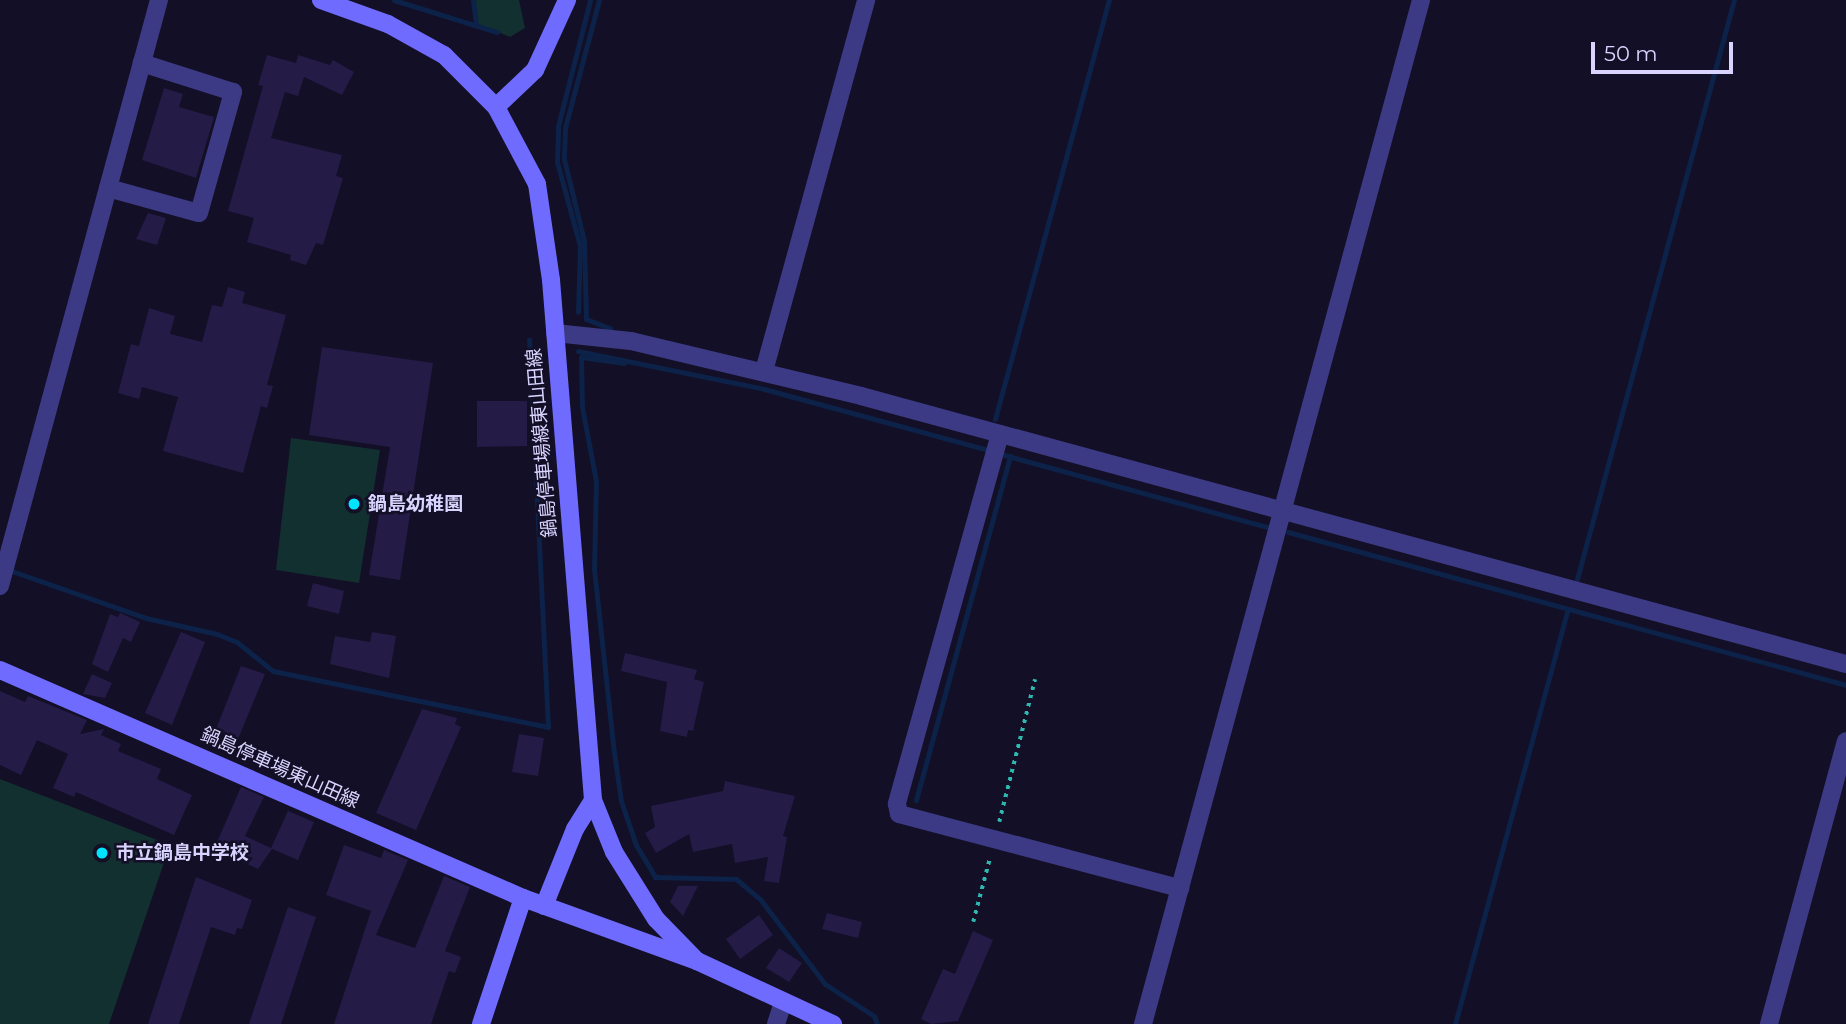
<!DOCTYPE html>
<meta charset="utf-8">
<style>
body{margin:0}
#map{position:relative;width:1846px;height:1024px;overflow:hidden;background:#130f26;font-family:Montserrat,"Noto Sans JP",sans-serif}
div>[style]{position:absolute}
.green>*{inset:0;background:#12302f}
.stream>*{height:5px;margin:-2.5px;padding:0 2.5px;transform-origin:2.5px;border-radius:2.5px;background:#0c2248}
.building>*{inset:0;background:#241b47}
.path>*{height:3.5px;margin-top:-1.75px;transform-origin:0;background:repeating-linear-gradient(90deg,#2fb8b0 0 3.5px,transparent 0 8.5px)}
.street>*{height:18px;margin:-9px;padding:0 9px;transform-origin:9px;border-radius:9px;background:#3d3a85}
.secondary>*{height:18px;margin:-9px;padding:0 9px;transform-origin:9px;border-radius:9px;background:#6f6bff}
.dots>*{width:19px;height:19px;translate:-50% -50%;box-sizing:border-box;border:4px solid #130f26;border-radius:50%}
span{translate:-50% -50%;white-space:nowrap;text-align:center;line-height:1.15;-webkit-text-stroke:5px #130f26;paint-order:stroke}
.street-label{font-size:19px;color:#d9d4ff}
.poi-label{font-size:19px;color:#d9d4ff;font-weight:700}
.left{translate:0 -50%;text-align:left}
.scale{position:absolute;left:1591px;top:42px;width:142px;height:32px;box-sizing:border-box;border:4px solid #d9d4ff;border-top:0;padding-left:9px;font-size:21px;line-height:24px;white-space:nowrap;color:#d9d4ff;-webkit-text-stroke:5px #130f26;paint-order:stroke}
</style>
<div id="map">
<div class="green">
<i style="clip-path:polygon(473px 0,519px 0,525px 28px,510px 37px,476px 23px)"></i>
<i style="clip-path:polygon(291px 438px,380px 450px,359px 583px,276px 570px)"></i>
<i style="clip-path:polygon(0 779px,170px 845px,109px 1024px,0 1024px)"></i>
</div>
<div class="stream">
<i style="left:394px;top:0;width:108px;rotate:17.3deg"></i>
<i style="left:473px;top:0;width:23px;rotate:83deg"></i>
<i style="left:599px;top:0;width:132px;rotate:104.9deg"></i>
<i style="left:565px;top:128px;width:31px;rotate:92deg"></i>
<i style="left:564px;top:159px;width:84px;rotate:76.3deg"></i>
<i style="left:584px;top:241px;width:78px;rotate:88.5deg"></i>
<i style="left:586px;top:319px;width:26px;rotate:21deg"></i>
<i style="left:578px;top:312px;width:66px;rotate:-88.3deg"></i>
<i style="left:580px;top:246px;width:87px;rotate:-105.3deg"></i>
<i style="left:557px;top:162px;width:36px;rotate:-88deg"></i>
<i style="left:558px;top:126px;width:130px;rotate:-75.7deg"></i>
<i style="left:578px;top:351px;width:190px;rotate:11.5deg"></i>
<i style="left:764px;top:389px;width:229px;rotate:15.2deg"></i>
<i style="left:624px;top:363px;width:43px;rotate:-172.1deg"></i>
<i style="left:581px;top:357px;width:50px;rotate:88.9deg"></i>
<i style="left:582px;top:407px;width:75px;rotate:79.3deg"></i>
<i style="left:596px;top:481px;width:88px;rotate:91.3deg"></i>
<i style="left:594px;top:569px;width:184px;rotate:83.8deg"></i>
<i style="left:614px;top:752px;width:49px;rotate:81.9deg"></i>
<i style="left:621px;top:801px;width:46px;rotate:71.2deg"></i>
<i style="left:636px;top:845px;width:37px;rotate:59deg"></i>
<i style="left:655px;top:877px;width:81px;rotate:1.4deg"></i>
<i style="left:736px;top:879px;width:31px;rotate:40deg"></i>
<i style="left:760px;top:899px;width:107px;rotate:52.6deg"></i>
<i style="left:825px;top:984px;width:59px;rotate:33.1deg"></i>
<i style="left:874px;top:1016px;width:9px;rotate:69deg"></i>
<i style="left:995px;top:419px;width:434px;rotate:-74.8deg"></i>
<i style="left:1004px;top:455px;width:274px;rotate:15.3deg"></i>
<i style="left:1288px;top:532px;width:579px;rotate:15.33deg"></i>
<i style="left:6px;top:569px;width:148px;rotate:19.3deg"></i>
<i style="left:146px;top:618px;width:73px;rotate:12.7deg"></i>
<i style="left:217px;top:634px;width:22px;rotate:22deg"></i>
<i style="left:237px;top:642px;width:46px;rotate:38.9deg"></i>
<i style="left:273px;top:671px;width:281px;rotate:11.5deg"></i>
<i style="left:548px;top:727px;width:388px;rotate:-92.8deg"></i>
<i style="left:1577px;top:579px;width:600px;rotate:-74.83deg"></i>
<i style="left:916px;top:800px;width:357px;rotate:-74.7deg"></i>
<i style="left:1455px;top:1024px;width:430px;rotate:-74.8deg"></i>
</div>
<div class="building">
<i style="clip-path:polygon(267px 55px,296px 63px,298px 55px,330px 65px,333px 60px,354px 72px,342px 95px,304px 77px,298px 96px,285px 92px,271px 138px,342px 155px,336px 176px,343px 178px,323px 245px,316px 243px,306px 265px,290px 260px,291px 255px,247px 242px,254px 218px,228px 211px,263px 86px,258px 85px)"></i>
<i style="clip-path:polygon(164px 88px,183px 94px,179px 107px,214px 117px,196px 178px,142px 160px)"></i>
<i style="clip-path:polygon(148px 213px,166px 218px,157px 245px,136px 239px)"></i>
<i style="clip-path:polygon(228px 287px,245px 292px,242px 303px,286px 315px,267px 385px,273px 386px,267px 408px,261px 406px,243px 473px,163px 451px,178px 397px,142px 387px,139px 399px,118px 393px,131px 344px,139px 346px,149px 308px,175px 316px,170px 334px,202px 342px,212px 305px,222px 307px)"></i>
<i style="clip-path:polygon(322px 347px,433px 363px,400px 580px,369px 575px,390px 447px,309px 435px)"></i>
<i style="clip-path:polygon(477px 401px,527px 401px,527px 446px,477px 447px)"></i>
<i style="clip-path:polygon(313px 583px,344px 591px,339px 614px,307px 606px)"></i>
<i style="clip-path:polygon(120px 613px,140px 622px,131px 642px,123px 638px,108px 672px,92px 664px,110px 614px,118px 617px)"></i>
<i style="clip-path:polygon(181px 632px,205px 642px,172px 725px,145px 713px)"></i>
<i style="clip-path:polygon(372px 632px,396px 636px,389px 678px,330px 664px,335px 636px,370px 642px)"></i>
<i style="clip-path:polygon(625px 653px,697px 670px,694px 679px,704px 682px,693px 731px,688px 730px,687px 737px,660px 731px,667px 682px,621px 671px)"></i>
<i style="clip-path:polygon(241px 666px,265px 674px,238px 739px,216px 729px)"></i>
<i style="clip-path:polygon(92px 674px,112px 683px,105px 698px,83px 694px)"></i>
<i style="clip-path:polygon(0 691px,25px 702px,28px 696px,87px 720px,80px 734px,104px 729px,101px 735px,121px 744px,118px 751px,161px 769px,157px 779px,192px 795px,174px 835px,76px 792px,74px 797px,53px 788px,68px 754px,37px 740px,21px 775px,0 765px)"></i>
<i style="clip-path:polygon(422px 709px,457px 718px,455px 724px,461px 727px,416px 830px,376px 813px)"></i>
<i style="clip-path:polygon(519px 734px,544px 738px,538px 776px,512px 772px)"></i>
<i style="clip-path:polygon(725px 781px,795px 796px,783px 836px,787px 837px,779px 883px,764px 881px,768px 857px,735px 863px,732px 844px,693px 852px,689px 834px,656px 853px,645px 833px,655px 827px,651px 806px,723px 791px)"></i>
<i style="clip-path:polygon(241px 787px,264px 797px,245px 836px,271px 848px,288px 811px,314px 822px,298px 860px,272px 849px,258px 869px,214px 849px)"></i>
<i style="clip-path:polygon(344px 845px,381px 858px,384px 850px,408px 860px,376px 935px,415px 948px,444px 876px,470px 887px,445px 951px,461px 957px,455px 973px,449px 971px,431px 1024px,334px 1024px,371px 911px,326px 895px)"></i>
<i style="clip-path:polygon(196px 877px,252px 900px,242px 929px,237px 928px,235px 935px,211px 927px,179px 1024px,148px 1024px)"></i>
<i style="clip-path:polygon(678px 886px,698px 886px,683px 916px,670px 902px)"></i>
<i style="clip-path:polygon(288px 907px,316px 917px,281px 1024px,249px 1024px)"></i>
<i style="clip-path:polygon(827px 913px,862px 922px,858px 938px,822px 929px)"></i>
<i style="clip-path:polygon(759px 915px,773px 935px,740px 959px,726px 939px)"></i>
<i style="clip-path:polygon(973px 931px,993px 940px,958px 1021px,931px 1024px,921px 1019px,943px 969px,955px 974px)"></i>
<i style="clip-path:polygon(779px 948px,802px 963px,789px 982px,766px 968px)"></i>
</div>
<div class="path">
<i style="left:999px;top:822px;width:147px;rotate:-75.9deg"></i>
<i style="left:973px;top:922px;width:67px;rotate:-75.3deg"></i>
</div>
<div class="street">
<i style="left:108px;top:188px;width:94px;rotate:15.4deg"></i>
<i style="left:199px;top:213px;width:126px;rotate:-74.3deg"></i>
<i style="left:233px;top:92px;width:96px;rotate:-162.3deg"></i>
<i style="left:555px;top:333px;width:76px;rotate:6deg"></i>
<i style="left:631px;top:341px;width:236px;rotate:13.4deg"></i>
<i style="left:861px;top:396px;width:1021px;rotate:15.22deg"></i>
<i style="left:764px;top:371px;width:385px;rotate:-74.6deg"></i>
<i style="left:1000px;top:434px;width:384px;rotate:105.6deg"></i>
<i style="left:897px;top:804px;width:10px;rotate:79deg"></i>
<i style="left:899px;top:814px;width:291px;rotate:14.8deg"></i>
<i style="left:0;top:586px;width:607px;rotate:-74.82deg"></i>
<i style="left:776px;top:1024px;width:22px;rotate:-72deg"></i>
<i style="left:1143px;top:1024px;width:1061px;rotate:-74.81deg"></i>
<i style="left:1769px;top:1024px;width:293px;rotate:-74.8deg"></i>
</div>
<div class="secondary">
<i style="left:321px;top:0;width:71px;rotate:19.7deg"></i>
<i style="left:388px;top:24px;width:64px;rotate:29deg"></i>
<i style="left:444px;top:55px;width:74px;rotate:45deg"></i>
<i style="left:496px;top:107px;width:87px;rotate:62deg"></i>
<i style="left:537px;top:184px;width:97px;rotate:81.7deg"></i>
<i style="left:551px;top:280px;width:522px;rotate:85.38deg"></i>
<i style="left:593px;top:800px;width:56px;rotate:68deg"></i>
<i style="left:614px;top:852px;width:79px;rotate:57.9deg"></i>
<i style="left:656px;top:919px;width:59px;rotate:45.7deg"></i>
<i style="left:496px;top:107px;width:54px;rotate:-43.5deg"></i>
<i style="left:535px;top:70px;width:77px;rotate:-65.4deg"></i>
<i style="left:0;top:670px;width:571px;rotate:23.55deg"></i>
<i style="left:523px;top:898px;width:185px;rotate:19.9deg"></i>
<i style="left:697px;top:961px;width:150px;rotate:24.9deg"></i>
<i style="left:544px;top:906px;width:83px;rotate:-68.1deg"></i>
<i style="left:575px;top:829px;width:34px;rotate:-58deg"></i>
<i style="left:481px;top:1024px;width:133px;rotate:-71.6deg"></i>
</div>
<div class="dots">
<i style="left:354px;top:504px;background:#00e5ff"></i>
<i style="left:102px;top:853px;background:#00e5ff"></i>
</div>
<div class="street-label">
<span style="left:542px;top:443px;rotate:-95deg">鍋島停車場線東山田線</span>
<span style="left:280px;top:768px;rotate:24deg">鍋島停車場東山田線</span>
</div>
<div class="poi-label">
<span class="left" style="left:368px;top:504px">鍋島幼稚園</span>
<span class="left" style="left:116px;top:853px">市立鍋島中学校</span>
</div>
<div class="scale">50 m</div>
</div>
